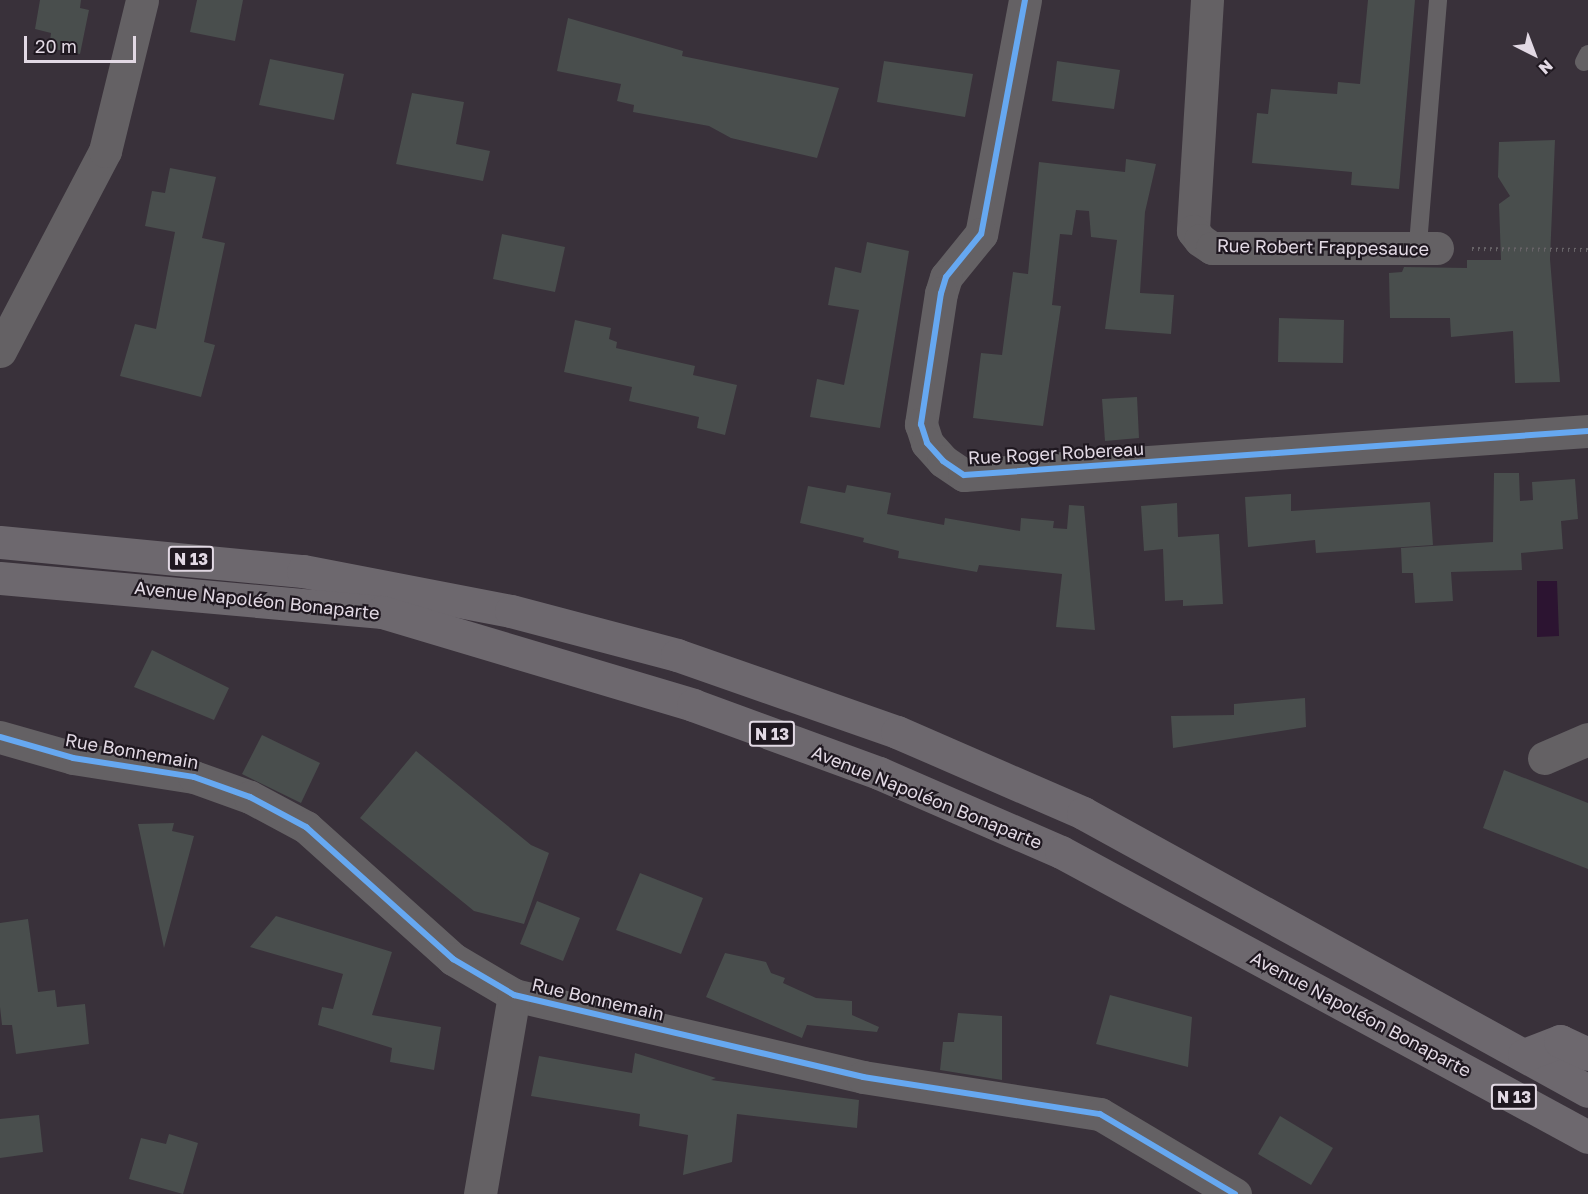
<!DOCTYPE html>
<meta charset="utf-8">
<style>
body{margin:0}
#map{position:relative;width:1588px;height:1194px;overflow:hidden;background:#39313a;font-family:"Golos Text",sans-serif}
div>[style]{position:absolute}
.water>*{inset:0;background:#2c1431}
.building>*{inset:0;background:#494e4d}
.path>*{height:4px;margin-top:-2px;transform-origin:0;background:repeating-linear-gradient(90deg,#676367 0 1.5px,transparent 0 6px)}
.lane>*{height:18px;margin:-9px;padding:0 9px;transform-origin:9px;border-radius:9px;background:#646164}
.street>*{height:33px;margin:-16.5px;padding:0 16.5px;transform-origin:16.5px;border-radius:16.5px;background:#646164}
.primary>*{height:33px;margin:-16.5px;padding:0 16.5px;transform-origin:16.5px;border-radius:16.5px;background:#6d686e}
.cycleway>*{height:6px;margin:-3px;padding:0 3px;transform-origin:3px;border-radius:3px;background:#66a8f1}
span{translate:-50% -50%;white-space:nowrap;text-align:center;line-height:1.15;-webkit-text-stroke:4.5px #1f1820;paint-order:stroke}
.shield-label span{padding:2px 4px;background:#1f1820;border:2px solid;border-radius:4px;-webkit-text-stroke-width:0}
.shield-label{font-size:16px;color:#e2d9e4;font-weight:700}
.street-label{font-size:18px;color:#e2d9e4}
.north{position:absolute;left:1504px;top:24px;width:60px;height:60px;-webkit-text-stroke:4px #1f1820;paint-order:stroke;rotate:138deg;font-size:16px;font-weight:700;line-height:24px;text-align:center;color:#e2d9e4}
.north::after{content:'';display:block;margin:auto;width:21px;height:27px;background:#e2d9e4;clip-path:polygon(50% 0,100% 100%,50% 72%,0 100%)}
.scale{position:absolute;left:24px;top:36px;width:112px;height:27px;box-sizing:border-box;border:3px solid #e2d9e4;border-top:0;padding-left:8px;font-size:18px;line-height:21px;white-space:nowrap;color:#e2d9e4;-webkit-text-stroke:4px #1f1820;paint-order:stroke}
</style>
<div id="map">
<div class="water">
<i style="clip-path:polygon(1537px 581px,1557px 581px,1559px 636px,1537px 637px)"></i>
</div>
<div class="building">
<i style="clip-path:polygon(40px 0,81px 0,80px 8px,89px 10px,80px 54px,49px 48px,51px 33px,35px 29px)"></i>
<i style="clip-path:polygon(197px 0,243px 0,235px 41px,190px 32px)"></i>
<i style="clip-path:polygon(1368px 0,1415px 0,1399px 189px,1351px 185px,1352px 172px,1252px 163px,1257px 113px,1268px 114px,1271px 89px,1337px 94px,1338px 82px,1360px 84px)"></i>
<i style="clip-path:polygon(568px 18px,683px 51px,682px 56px,839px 88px,817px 158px,731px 138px,709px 126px,633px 112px,634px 105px,617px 101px,621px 84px,557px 71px)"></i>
<i style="clip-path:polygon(270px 59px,344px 74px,334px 120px,259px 105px)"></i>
<i style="clip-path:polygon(884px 61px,973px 74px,965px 117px,877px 102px)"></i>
<i style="clip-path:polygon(1057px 61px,1120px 70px,1114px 109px,1052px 101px)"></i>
<i style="clip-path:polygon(412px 93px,464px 102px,456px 144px,490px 151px,483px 181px,396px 164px)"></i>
<i style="clip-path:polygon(1555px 140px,1550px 259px,1560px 382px,1515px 383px,1513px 331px,1451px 337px,1450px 318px,1390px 318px,1389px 273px,1402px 272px,1404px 267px,1467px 268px,1467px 260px,1501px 260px,1499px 204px,1510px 196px,1498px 177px,1499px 142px)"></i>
<i style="clip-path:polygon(1126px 159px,1156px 164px,1145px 212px,1140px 293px,1174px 295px,1171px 334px,1105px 329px,1117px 240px,1091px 237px,1089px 211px,1076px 210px,1072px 235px,1060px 234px,1052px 305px,1061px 306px,1043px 426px,973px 418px,981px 353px,1002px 355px,1013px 272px,1028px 274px,1039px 162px,1125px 172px)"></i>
<i style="clip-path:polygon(170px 168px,216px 177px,202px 238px,225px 243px,204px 342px,215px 345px,201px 397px,120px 376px,135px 324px,156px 329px,175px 232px,145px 226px,152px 191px,165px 193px)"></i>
<i style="clip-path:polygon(502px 234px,565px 247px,555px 292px,493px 279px)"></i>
<i style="clip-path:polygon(867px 242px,909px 251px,880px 428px,810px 417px,817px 379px,844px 385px,859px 310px,828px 305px,835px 267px,861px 273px)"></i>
<i style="clip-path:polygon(1279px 318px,1344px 320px,1343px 363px,1278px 362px)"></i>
<i style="clip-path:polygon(575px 320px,611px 328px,609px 339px,617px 342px,616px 348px,695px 366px,693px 375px,737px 385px,725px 435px,697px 428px,699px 417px,629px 401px,632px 387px,564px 372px)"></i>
<i style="clip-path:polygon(1137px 397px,1139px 438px,1105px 441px,1102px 399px)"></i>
<i style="clip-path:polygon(1494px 473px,1519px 473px,1520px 501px,1533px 500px,1532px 482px,1575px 479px,1578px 519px,1561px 521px,1563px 549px,1521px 553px,1522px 570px,1451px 572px,1453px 601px,1415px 603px,1413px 573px,1402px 573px,1401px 548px,1493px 542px)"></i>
<i style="clip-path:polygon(847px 485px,891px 493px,887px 514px,944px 525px,945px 518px,1020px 531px,1021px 518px,1054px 521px,1053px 528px,1067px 529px,1069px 505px,1084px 506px,1095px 630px,1056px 627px,1062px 574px,979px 565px,977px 572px,898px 558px,899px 551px,863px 542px,864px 538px,800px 523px,808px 486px,845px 493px)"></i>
<i style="clip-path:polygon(1291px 494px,1291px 511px,1430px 502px,1433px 545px,1316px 553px,1315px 540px,1248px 547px,1245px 497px)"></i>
<i style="clip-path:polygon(1177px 503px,1178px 537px,1219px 534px,1223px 604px,1183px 606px,1183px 600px,1165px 601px,1163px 549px,1144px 551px,1141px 506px)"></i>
<i style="clip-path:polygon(152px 650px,229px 688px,214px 720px,134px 687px)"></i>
<i style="clip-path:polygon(1305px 698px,1306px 727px,1173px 748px,1171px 716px,1234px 715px,1234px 704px)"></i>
<i style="clip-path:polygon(262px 735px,320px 763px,301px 803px,242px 774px)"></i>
<i style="clip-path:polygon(416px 751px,531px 845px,549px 853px,524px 924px,474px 911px,360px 818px)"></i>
<i style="clip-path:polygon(1504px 770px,1588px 803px,1588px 869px,1483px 828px)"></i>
<i style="clip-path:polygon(174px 823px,172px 831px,194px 836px,164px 948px,138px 824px)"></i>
<i style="clip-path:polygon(640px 873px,703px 898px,681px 954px,616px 930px)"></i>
<i style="clip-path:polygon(537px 901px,580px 918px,563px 961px,520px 944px)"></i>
<i style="clip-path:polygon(276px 916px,392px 952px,372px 1015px,441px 1027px,434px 1070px,390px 1062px,392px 1048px,318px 1025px,322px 1007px,333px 1009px,343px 974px,250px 947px)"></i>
<i style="clip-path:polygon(28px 919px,38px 992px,55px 990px,57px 1007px,85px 1004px,89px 1044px,16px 1054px,12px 1025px,2px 1025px,0 1007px,0 923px)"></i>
<i style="clip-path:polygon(725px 953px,766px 962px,771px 973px,785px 978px,783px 983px,816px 998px,852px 1001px,852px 1015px,879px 1027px,877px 1032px,807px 1025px,802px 1038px,706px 997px)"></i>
<i style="clip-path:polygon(1110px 995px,1192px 1017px,1188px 1067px,1096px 1044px)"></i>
<i style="clip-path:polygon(958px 1013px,1002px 1016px,1002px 1080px,940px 1070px,943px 1042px,954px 1042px)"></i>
<i style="clip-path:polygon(635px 1053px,716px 1078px,711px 1080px,859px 1100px,857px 1128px,737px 1114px,732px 1162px,683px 1175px,688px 1135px,639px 1126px,640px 1114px,531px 1096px,539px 1056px,632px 1073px)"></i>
<i style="clip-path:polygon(39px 1115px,43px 1152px,0 1158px,0 1119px)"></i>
<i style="clip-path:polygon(1280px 1116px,1333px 1148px,1311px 1185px,1258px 1154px)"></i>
<i style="clip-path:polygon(169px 1134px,198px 1143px,183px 1194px,129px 1179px,141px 1138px,166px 1144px)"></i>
</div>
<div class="path">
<i style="left:1472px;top:249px;width:116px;rotate:0.5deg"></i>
</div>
<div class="lane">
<i style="left:1584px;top:62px;width:9px;rotate:-63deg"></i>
<i style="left:1418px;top:244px;width:245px;rotate:-85.3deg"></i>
</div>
<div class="street">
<i style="left:1025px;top:0;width:238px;rotate:100.6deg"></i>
<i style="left:981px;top:234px;width:55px;rotate:129.1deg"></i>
<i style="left:946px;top:277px;width:17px;rotate:107deg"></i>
<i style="left:941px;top:293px;width:133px;rotate:98.7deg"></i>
<i style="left:921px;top:424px;width:20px;rotate:72deg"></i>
<i style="left:927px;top:443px;width:24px;rotate:48deg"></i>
<i style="left:943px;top:461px;width:25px;rotate:34deg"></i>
<i style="left:964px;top:475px;width:626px;rotate:-4.03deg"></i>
<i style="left:1207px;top:0;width:231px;rotate:93.5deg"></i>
<i style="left:1193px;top:231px;width:11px;rotate:52deg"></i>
<i style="left:1200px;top:240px;width:14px;rotate:34deg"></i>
<i style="left:1212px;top:248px;width:225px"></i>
<i style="left:0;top:351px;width:226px;rotate:-62.3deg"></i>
<i style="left:105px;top:151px;width:155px;rotate:-76.2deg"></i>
<i style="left:0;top:737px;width:76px;rotate:16deg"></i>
<i style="left:73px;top:758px;width:122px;rotate:8.9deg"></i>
<i style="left:194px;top:777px;width:59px;rotate:19.7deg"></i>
<i style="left:250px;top:797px;width:64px;rotate:28.2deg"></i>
<i style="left:306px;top:827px;width:198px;rotate:41.9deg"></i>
<i style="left:453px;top:959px;width:71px;rotate:30.5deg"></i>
<i style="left:514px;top:995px;width:359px;rotate:13.2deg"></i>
<i style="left:863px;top:1077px;width:240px;rotate:8.9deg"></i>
<i style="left:1100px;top:1114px;width:157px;rotate:30.7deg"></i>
<i style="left:1544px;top:758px;width:48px;rotate:-23.4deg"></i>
<i style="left:480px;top:1194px;width:202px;rotate:-80.3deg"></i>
</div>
<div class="primary">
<i style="left:0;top:542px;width:304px;rotate:5.5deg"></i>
<i style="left:303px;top:571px;width:212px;rotate:10.9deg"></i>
<i style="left:511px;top:611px;width:172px;rotate:14.8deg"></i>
<i style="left:677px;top:655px;width:233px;rotate:19.3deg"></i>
<i style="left:897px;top:732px;width:203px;rotate:23.5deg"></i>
<i style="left:1083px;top:813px;width:576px;rotate:28.83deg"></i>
<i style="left:0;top:578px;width:384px;rotate:5.1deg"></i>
<i style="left:382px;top:612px;width:325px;rotate:16.6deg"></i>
<i style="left:693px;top:705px;width:198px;rotate:20.1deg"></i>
<i style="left:879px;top:773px;width:198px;rotate:23.5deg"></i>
<i style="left:1061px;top:852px;width:599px;rotate:28.4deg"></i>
<i style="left:1524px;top:1055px;width:39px;rotate:-21deg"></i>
<i style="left:1560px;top:1041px;width:31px;rotate:25deg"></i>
</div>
<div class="cycleway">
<i style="left:1025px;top:0;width:238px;rotate:100.6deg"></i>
<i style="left:981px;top:234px;width:55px;rotate:129.1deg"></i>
<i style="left:946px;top:277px;width:17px;rotate:107deg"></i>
<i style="left:941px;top:293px;width:133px;rotate:98.7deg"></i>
<i style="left:921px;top:424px;width:20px;rotate:72deg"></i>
<i style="left:927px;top:443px;width:24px;rotate:48deg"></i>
<i style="left:943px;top:461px;width:25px;rotate:34deg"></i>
<i style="left:964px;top:475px;width:626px;rotate:-4.03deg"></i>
<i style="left:0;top:737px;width:76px;rotate:16deg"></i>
<i style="left:73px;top:758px;width:122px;rotate:8.9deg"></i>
<i style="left:194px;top:777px;width:59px;rotate:19.7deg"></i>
<i style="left:250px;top:797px;width:64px;rotate:28.2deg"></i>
<i style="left:306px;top:827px;width:198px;rotate:41.9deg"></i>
<i style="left:453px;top:959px;width:71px;rotate:30.5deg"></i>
<i style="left:514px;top:995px;width:359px;rotate:13.2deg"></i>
<i style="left:863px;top:1077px;width:240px;rotate:8.9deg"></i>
<i style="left:1100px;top:1114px;width:157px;rotate:30.7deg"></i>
</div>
<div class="shield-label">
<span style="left:191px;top:559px">N 13</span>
<span style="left:772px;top:734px">N 13</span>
<span style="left:1514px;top:1097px">N 13</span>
</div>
<div class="street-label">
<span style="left:1323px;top:247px;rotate:1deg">Rue Robert Frappesauce</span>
<span style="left:1056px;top:453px;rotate:-3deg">Rue Roger Robereau</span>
<span style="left:257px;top:600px;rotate:6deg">Avenue Napoléon Bonaparte</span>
<span style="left:132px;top:751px;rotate:10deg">Rue Bonnemain</span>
<span style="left:927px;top:797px;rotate:22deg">Avenue Napoléon Bonaparte</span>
<span style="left:598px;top:999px;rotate:13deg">Rue Bonnemain</span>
<span style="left:1361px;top:1014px;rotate:28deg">Avenue Napoléon Bonaparte</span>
</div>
<div class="north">N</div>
<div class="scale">20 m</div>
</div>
